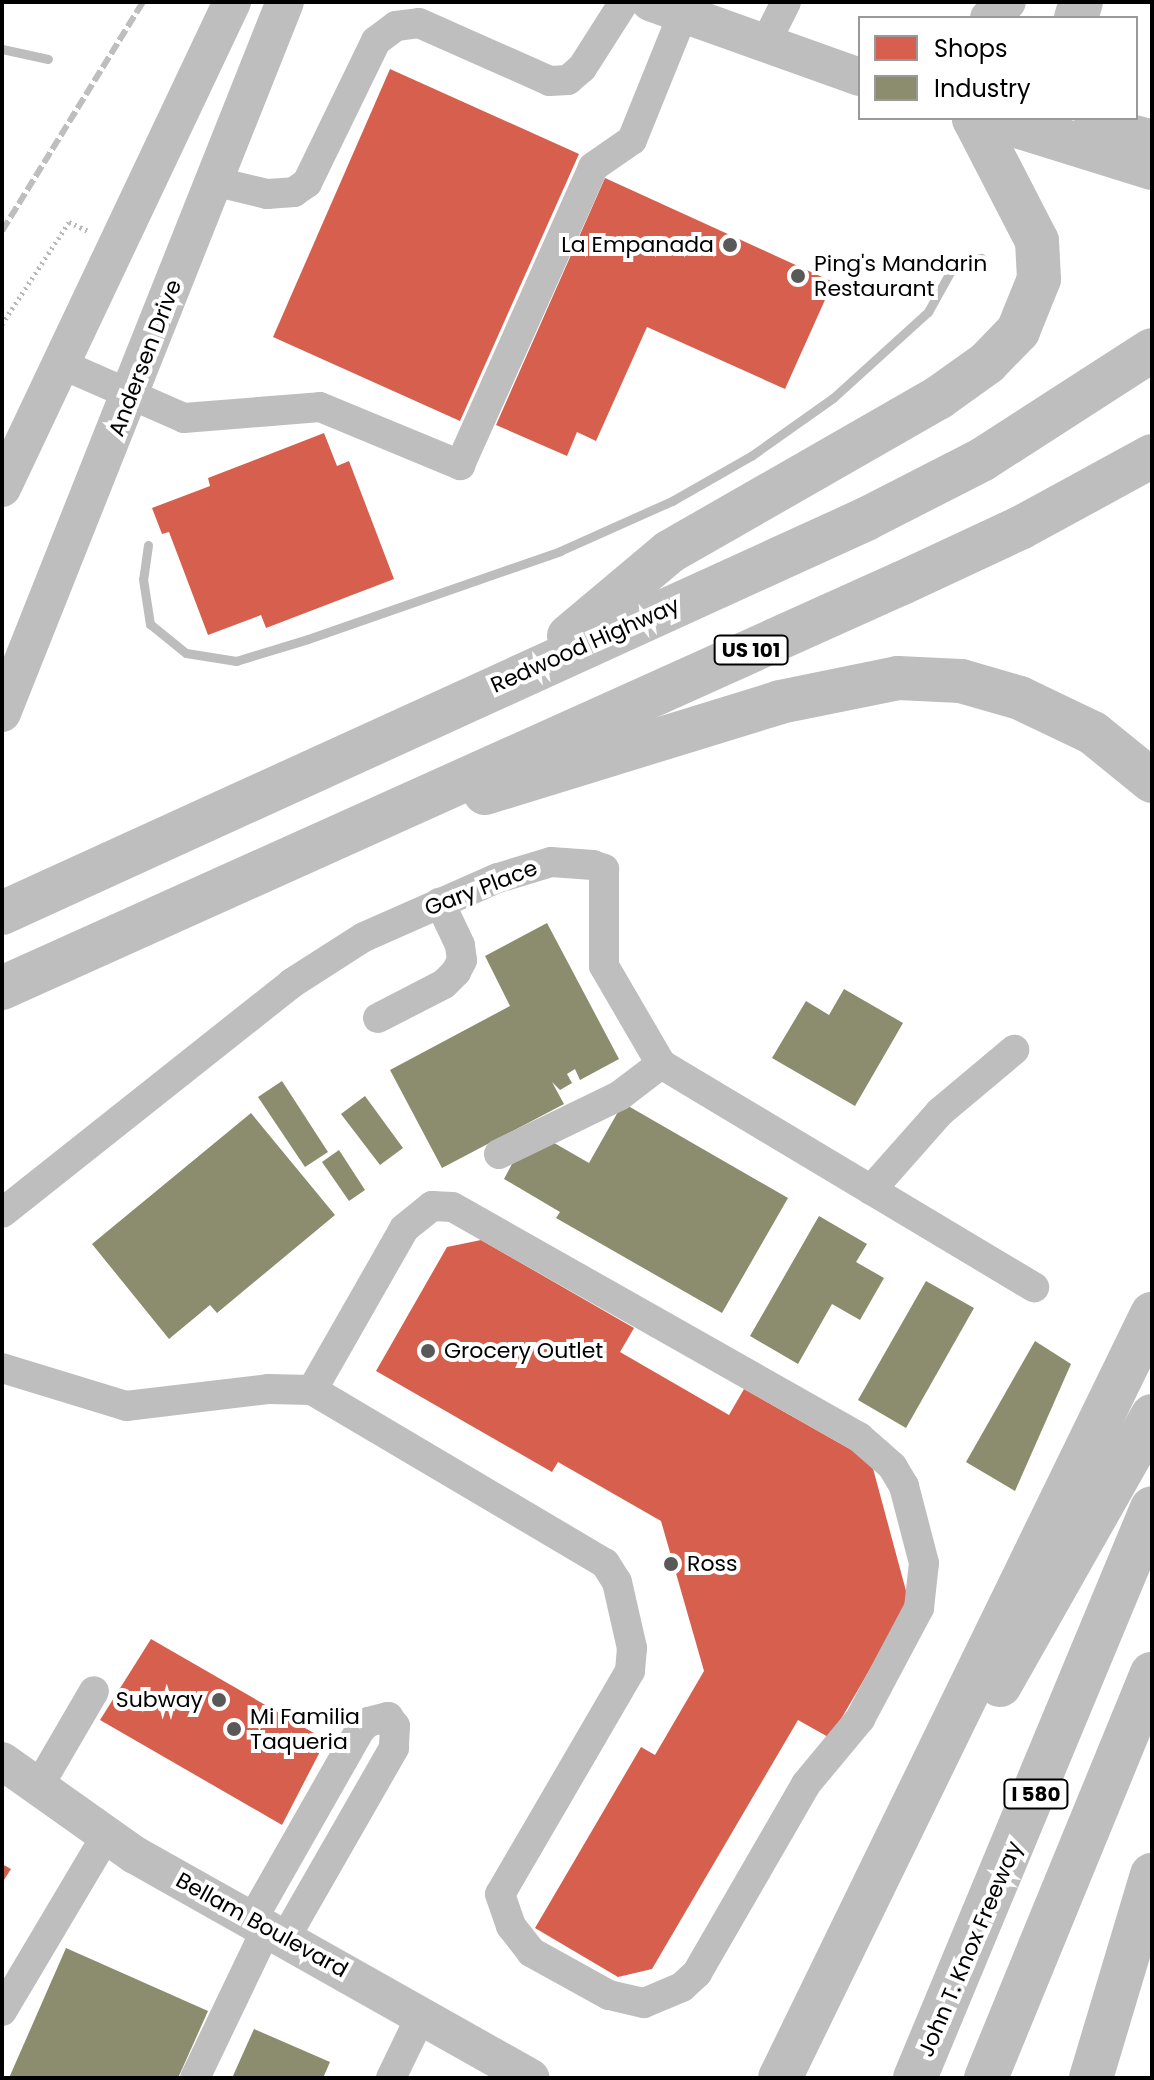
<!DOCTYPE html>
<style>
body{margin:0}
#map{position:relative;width:1154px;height:2080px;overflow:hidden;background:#fff;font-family:Poppins,sans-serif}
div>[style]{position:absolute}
.shops>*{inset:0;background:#d6604d}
.industry>*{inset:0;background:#8c8c6e}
.stream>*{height:9px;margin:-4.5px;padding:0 4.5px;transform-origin:4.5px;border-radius:4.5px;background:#bdbdbd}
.path>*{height:5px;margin-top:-2.5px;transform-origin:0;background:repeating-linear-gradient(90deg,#b9b9b9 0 2px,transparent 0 6px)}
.minor>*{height:30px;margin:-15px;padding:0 15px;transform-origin:15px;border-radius:15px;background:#bebebe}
.major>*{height:38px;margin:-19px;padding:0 19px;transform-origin:19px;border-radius:19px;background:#bebebe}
.highway>*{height:44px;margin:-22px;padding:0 22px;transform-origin:22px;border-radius:22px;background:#bebebe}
.rail>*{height:6px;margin-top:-3px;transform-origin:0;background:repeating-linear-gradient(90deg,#bebebe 0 12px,transparent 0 16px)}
.dots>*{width:22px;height:22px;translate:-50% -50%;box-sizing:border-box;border:4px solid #fff;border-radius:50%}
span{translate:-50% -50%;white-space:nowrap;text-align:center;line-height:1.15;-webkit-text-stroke:8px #fff;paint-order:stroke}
.shield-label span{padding:2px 6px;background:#fff;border:2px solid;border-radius:6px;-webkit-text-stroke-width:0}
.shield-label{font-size:20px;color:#000;font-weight:700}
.poi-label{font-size:22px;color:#000}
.right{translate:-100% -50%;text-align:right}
.left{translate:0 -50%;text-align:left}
.street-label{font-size:22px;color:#000}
.frame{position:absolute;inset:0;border:4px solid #000;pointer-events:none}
.legend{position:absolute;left:858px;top:16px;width:280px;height:104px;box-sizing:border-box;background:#fff;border:2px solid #999;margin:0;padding:10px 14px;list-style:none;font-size:24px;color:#000}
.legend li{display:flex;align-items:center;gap:16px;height:40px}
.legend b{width:40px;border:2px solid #999}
</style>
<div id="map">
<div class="shops">
<i style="clip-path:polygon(390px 69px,579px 154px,460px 421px,273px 337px)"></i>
<i style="clip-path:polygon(605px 178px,833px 282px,785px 389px,647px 327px,596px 441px,577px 432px,567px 456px,496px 425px)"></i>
<i style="clip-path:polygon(324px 433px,337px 466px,349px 461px,394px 579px,266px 628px,261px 615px,208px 635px,169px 532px,162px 534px,152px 508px,210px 486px,208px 478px)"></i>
<i style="clip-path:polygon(481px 1240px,634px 1328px,620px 1352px,729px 1415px,744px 1389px,871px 1461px,909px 1602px,830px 1738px,798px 1720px,652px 1969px,618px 1977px,535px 1928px,641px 1747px,655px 1755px,704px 1671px,661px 1521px,558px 1462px,552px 1472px,376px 1371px,447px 1247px)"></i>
<i style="clip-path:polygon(151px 1639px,326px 1740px,282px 1825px,100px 1720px)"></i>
<i style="clip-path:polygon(2px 1864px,11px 1869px,2px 1883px)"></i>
</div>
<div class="industry">
<i style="clip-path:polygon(547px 923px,619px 1059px,580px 1080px,575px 1069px,567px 1074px,572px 1083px,560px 1090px,552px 1082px,564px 1104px,442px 1168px,390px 1070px,510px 1006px,485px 956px)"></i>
<i style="clip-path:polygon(844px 989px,903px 1023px,855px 1106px,772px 1058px,806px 1001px,829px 1015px)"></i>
<i style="clip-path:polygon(282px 1081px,328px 1152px,305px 1167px,258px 1097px)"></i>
<i style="clip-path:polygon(365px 1096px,403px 1148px,380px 1165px,341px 1114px)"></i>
<i style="clip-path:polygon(623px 1103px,788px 1198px,722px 1313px,556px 1218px,560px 1212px,504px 1179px,513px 1162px,549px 1140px,589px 1163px)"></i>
<i style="clip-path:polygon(251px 1113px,335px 1215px,217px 1313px,210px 1305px,169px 1339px,92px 1244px)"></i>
<i style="clip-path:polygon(339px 1150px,365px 1190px,349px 1201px,322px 1162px)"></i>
<i style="clip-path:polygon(819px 1216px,867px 1244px,856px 1262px,884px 1278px,860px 1320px,832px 1304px,798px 1364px,750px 1336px)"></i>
<i style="clip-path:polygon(926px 1281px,974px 1308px,906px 1428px,858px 1400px)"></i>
<i style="clip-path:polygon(1035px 1341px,1071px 1364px,1015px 1491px,966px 1462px)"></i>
<i style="clip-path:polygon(66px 1948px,208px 2011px,178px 2078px,9px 2078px)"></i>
<i style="clip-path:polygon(254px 2029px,330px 2062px,323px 2078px,232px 2078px)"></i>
</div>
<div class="stream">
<i style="left:2px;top:49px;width:47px;rotate:12.3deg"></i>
<i style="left:148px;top:545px;width:34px;rotate:98deg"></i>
<i style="left:143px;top:579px;width:46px;rotate:81.2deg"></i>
<i style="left:150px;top:624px;width:46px;rotate:38.9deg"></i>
<i style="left:186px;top:653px;width:51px;rotate:9.1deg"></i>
<i style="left:236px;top:661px;width:75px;rotate:-17deg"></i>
<i style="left:308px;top:639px;width:267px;rotate:-19.2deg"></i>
<i style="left:560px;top:551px;width:123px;rotate:-24.1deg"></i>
<i style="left:672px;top:501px;width:91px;rotate:-29.7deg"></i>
<i style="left:751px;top:456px;width:100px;rotate:-35.3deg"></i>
<i style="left:833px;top:398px;width:128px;rotate:-42.2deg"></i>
<i style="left:928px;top:312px;width:54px;rotate:-61deg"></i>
<i style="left:954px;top:265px;width:28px;rotate:-15deg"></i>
</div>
<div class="path">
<i style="left:2px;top:324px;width:122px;rotate:-56.7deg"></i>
<i style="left:69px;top:222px;width:21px;rotate:25deg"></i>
</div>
<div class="minor">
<i style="left:765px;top:44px;width:47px;rotate:-63.4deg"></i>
<i style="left:213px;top:181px;width:56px;rotate:13.5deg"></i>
<i style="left:267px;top:194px;width:27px;rotate:-4deg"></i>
<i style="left:294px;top:192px;width:16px;rotate:-35deg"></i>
<i style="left:307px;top:183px;width:158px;rotate:-64.1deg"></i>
<i style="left:376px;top:41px;width:25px;rotate:-37deg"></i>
<i style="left:396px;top:26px;width:23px;rotate:-7deg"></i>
<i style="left:419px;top:23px;width:143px;rotate:23.9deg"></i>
<i style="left:550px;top:81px;width:18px;rotate:-3deg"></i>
<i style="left:568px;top:80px;width:18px;rotate:-41deg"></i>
<i style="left:582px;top:68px;width:78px;rotate:-57.5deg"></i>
<i style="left:61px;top:364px;width:134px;rotate:23.7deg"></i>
<i style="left:184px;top:418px;width:136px;rotate:-4.6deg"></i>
<i style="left:320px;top:407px;width:152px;rotate:22.5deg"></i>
<i style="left:460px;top:465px;width:326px;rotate:-65.9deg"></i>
<i style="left:593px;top:167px;width:47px;rotate:-34.7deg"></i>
<i style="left:632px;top:140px;width:136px;rotate:-68deg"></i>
<i style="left:378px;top:1018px;width:74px;rotate:-27.3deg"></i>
<i style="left:444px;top:984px;width:17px;rotate:-45deg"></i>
<i style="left:456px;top:972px;width:13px;rotate:-63deg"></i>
<i style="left:462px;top:960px;width:15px;rotate:-98deg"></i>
<i style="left:460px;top:945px;width:47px;rotate:-115.5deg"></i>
<i style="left:499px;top:1154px;width:133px;rotate:-25.8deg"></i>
<i style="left:619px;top:1096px;width:53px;rotate:-37.3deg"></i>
<i style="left:871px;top:1190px;width:104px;rotate:-48.5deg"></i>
<i style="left:940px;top:1112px;width:97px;rotate:-40deg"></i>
<i style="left:2px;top:1213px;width:370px;rotate:-38.4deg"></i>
<i style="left:292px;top:983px;width:85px;rotate:-32.6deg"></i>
<i style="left:364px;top:937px;width:146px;rotate:-23.8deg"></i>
<i style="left:498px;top:878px;width:55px;rotate:-16.8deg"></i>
<i style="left:551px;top:862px;width:42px;rotate:4.1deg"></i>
<i style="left:593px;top:865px;width:12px;rotate:20deg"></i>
<i style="left:604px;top:869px;width:97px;rotate:90deg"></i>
<i style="left:604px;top:966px;width:113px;rotate:59.8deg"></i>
<i style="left:661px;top:1064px;width:435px;rotate:30.9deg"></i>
<i style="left:2px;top:1368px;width:130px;rotate:17deg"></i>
<i style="left:126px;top:1406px;width:143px;rotate:-6.8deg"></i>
<i style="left:268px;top:1389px;width:44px;rotate:1.3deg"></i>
<i style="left:312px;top:1390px;width:340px;rotate:30.6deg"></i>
<i style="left:605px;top:1563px;width:22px;rotate:58deg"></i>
<i style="left:617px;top:1582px;width:68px;rotate:77.2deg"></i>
<i style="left:632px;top:1648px;width:23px;rotate:95deg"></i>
<i style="left:630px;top:1671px;width:258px;rotate:120.2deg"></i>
<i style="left:500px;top:1894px;width:34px;rotate:71deg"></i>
<i style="left:511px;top:1926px;width:33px;rotate:52deg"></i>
<i style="left:531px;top:1952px;width:89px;rotate:28.9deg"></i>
<i style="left:609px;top:1995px;width:36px;rotate:13deg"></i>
<i style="left:644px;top:2003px;width:41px;rotate:-22.8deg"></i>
<i style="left:682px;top:1987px;width:21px;rotate:-43deg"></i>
<i style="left:697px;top:1973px;width:218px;rotate:-60deg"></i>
<i style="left:806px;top:1784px;width:85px;rotate:-50.3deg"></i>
<i style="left:860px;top:1719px;width:126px;rotate:-62deg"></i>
<i style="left:919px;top:1608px;width:45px;rotate:-83.7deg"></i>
<i style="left:924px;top:1563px;width:80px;rotate:-104.6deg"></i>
<i style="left:904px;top:1486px;width:23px;rotate:-121deg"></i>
<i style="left:892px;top:1466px;width:44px;rotate:-138.7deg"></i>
<i style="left:859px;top:1437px;width:467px;rotate:-150.5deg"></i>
<i style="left:452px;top:1207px;width:20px;rotate:-177deg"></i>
<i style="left:432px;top:1206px;width:36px;rotate:141deg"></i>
<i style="left:404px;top:1229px;width:185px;rotate:119.7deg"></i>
<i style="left:37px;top:1789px;width:113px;rotate:-59.8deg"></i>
<i style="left:252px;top:1920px;width:219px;rotate:-60.4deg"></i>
<i style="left:360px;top:1730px;width:11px;rotate:-45deg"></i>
<i style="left:368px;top:1722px;width:21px;rotate:-14deg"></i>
<i style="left:388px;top:1717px;width:11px;rotate:52deg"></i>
<i style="left:395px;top:1726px;width:22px;rotate:93deg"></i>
<i style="left:394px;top:1748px;width:219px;rotate:119.8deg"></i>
<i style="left:2px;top:2011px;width:204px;rotate:-59.3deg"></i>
<i style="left:195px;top:2078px;width:166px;rotate:-64.4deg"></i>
<i style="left:391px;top:2078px;width:71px;rotate:-64.2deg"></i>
</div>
<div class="major">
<i style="left:650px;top:2px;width:223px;rotate:19.7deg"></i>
<i style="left:989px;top:18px;width:24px;rotate:-42deg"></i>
<i style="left:2px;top:488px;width:538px;rotate:-64.67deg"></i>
<i style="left:2px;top:713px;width:765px;rotate:-68.3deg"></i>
<i style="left:2px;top:1761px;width:163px;rotate:35.3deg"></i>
<i style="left:135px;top:1855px;width:454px;rotate:29.4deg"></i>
</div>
<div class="highway">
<i style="left:1076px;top:18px;width:17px;rotate:-73deg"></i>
<i style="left:1096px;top:118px;width:27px;rotate:33deg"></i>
<i style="left:1119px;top:133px;width:34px;rotate:15deg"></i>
<i style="left:569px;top:636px;width:131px;rotate:-40deg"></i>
<i style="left:669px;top:552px;width:310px;rotate:-29.8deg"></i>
<i style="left:938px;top:398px;width:60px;rotate:-35.5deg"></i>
<i style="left:987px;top:363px;width:45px;rotate:-45.9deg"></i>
<i style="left:1018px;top:331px;width:56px;rotate:-68deg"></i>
<i style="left:1039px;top:279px;width:38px;rotate:-93deg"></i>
<i style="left:1037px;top:241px;width:137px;rotate:-117.3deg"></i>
<i style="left:974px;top:119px;width:30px;rotate:6deg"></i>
<i style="left:1004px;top:122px;width:155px;rotate:17.3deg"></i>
<i style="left:485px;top:793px;width:309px;rotate:-17.1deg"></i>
<i style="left:780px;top:702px;width:120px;rotate:-11.5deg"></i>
<i style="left:898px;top:678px;width:63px;rotate:2.7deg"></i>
<i style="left:961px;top:681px;width:61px;rotate:16.1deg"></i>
<i style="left:1020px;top:698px;width:81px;rotate:25.6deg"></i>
<i style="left:1093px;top:733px;width:76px;rotate:39.1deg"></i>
<i style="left:2px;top:913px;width:950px;rotate:-24.51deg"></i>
<i style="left:866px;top:519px;width:131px;rotate:-27.1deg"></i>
<i style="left:983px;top:459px;width:201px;rotate:-32.8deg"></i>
<i style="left:2px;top:988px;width:987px;rotate:-24.23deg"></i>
<i style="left:902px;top:583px;width:132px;rotate:-25deg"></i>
<i style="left:1022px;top:527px;width:148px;rotate:-28.6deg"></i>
<i style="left:1000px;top:1685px;width:309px;rotate:-60.5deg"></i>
<i style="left:780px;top:2078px;width:850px;rotate:-64.04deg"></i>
<i style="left:915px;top:2078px;width:617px;rotate:-67.42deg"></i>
<i style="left:986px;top:2078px;width:437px;rotate:-67.7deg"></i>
<i style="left:1091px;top:2078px;width:212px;rotate:-73.3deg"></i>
</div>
<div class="rail">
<i style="left:2px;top:231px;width:269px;rotate:-58.4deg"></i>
</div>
<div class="dots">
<i style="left:730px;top:245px;background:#595959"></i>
<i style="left:798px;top:276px;background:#595959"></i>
<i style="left:428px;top:1351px;background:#595959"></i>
<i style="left:671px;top:1564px;background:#595959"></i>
<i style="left:219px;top:1700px;background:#595959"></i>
<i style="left:234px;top:1729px;background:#595959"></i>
</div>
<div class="shield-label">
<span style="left:751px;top:650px">US 101</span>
<span style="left:1036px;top:1794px">I 580</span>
</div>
<div class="poi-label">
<span class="right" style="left:714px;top:245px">La Empanada</span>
<span class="left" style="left:814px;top:276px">Ping's Mandarin<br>Restaurant</span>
<span class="left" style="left:444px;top:1351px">Grocery Outlet</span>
<span class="left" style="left:687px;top:1564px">Ross</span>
<span class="right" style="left:203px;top:1700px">Subway</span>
<span class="left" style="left:250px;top:1729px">Mi Familia<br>Taqueria</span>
</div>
<div class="street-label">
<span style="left:145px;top:358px;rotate:-69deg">Andersen Drive</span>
<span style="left:585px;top:645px;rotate:-24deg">Redwood Highway</span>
<span style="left:481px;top:888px;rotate:-21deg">Gary Place</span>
<span style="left:262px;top:1925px;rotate:29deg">Bellam Boulevard</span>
<span style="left:970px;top:1949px;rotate:-67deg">John T. Knox Freeway</span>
</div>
<div class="frame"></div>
<ul class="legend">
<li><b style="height:22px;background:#d6604d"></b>Shops</li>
<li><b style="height:22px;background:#8c8c6e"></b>Industry</li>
</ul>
</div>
